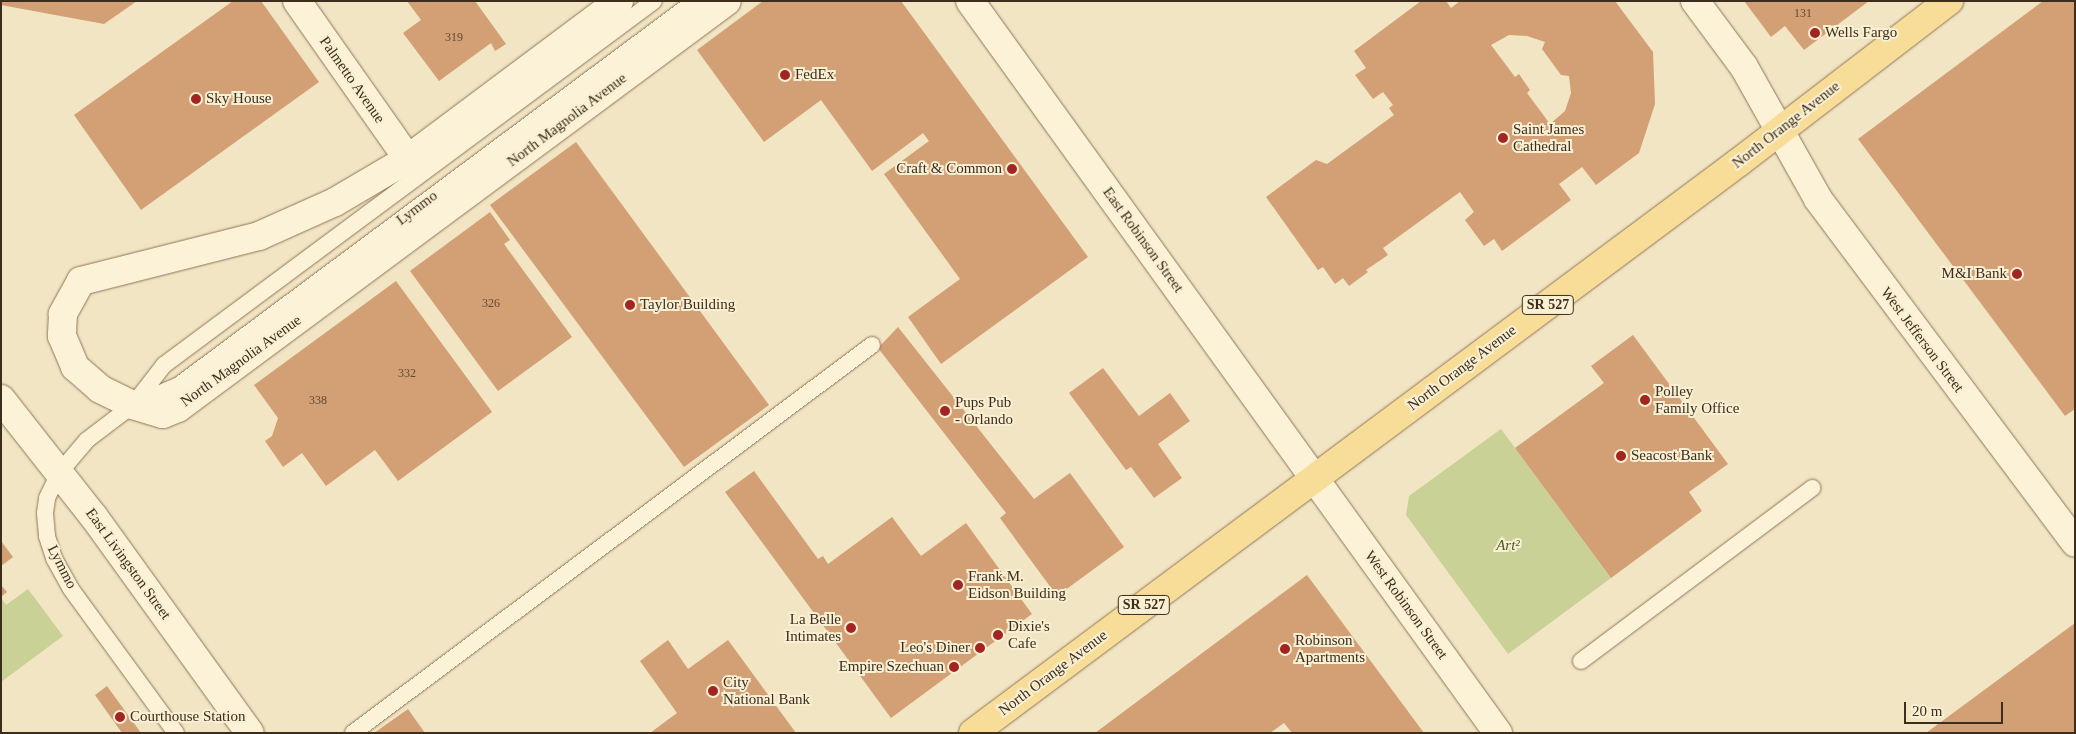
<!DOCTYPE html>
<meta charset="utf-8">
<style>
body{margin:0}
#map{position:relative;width:2076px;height:734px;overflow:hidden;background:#f2e5c3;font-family:Georgia,serif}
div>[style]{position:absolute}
.green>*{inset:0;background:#c9d196}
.building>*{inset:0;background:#d39f75}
.roads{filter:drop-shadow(0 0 1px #8e7658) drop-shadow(0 0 1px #8e7658)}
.service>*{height:16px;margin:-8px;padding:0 8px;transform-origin:8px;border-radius:8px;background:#fcf2d7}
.minor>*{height:28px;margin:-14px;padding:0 14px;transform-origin:14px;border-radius:14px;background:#fcf2d7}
.tertiary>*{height:28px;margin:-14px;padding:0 14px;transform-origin:14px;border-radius:14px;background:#fcf2d7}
.secondary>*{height:28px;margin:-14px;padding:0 14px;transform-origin:14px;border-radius:14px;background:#fcf2d7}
.primary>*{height:28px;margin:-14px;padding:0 14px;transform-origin:14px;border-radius:14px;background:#f8dd98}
.dots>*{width:14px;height:14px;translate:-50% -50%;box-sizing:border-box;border:2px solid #f9efd3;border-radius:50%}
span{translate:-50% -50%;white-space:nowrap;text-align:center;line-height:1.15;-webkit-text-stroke:4px #f9efd3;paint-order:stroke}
.number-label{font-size:12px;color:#624a33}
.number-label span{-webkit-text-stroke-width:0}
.shield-label span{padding:1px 4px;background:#f9efd3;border:1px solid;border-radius:4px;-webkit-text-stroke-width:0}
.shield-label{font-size:14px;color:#3d2d1d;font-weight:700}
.poi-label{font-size:15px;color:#3d2d1d}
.left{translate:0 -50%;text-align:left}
.right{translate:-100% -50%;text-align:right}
.street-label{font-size:15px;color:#3d2d1d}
.park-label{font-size:15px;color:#4b5b22;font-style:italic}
.frame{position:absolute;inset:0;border:2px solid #3d2d1d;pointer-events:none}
.scale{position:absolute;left:1904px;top:702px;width:99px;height:22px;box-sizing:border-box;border:2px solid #3d2d1d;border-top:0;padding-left:6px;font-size:15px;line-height:18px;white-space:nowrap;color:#3d2d1d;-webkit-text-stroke:4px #f9efd3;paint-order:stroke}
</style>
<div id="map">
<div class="green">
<i style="clip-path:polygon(1501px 429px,1611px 578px,1508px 654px,1406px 515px,1409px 496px)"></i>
<i style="clip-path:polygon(28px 589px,63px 636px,1px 682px,1px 597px,6px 605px)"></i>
</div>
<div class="building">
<i style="clip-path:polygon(1px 1px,137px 1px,104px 24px,1px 5px)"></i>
<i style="clip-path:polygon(233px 1px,261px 1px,319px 82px,141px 210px,74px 115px)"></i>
<i style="clip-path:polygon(407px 1px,475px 1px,506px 44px,495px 51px,491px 43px,439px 81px,403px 33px,421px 20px)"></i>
<i style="clip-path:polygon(763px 1px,901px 1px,1088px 257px,941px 364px,908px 317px,960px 279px,884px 174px,929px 141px,923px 133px,872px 171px,821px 100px,764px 142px,697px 50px)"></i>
<i style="clip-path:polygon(evenodd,1421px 1px,1446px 1px,1451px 8px,1460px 1px,1615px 1px,1653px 52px,1655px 104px,1639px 153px,1596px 185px,1582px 167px,1559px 184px,1571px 200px,1502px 251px,1494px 239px,1484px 246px,1465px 220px,1474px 212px,1460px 192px,1383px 248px,1388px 255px,1366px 270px,1368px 272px,1349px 286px,1343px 278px,1335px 284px,1323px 267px,1318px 270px,1266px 197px,1316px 160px,1327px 164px,1394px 115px,1389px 108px,1393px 105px,1383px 92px,1373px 99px,1355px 75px,1366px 68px,1354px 51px,1421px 1px,1509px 35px,1527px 36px,1545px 42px,1542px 49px,1561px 75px,1569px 76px,1571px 93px,1565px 111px,1550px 124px,1527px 93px,1530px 90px,1519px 74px,1515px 77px,1491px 45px,1509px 35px)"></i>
<i style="clip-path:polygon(1744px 1px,1869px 1px,1804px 50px,1785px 26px,1771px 37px)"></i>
<i style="clip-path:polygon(2043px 1px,2075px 1px,2075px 409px,2065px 416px,1858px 139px)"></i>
<i style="clip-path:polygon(576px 142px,769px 405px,684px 467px,490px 205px)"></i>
<i style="clip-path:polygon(490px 212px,510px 240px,504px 244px,572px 337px,498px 391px,410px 271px)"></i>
<i style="clip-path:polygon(396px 281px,492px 412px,398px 481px,375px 450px,326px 486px,302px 453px,283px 467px,265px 441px,272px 436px,278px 418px,254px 385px)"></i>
<i style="clip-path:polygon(898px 327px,1034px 499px,1070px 473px,1124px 547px,1057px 596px,1000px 518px,1006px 513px,878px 348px)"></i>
<i style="clip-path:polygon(1633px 335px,1728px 464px,1689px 492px,1702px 511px,1611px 578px,1515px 448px,1604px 383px,1591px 366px)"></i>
<i style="clip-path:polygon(1103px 368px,1139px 416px,1170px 393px,1190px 421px,1158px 444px,1182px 478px,1154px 498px,1131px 467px,1126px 470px,1069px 393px)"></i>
<i style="clip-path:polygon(754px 471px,818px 559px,823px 556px,828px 564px,892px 517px,921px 556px,966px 523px,1032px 614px,891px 718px,725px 492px)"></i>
<i style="clip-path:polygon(1px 541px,13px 557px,1px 566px)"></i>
<i style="clip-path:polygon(1307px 575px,1424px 733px,1292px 733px,1284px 723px,1270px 733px,1095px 733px)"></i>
<i style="clip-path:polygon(1px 585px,7px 592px,1px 597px)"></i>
<i style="clip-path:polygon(2075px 623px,2075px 733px,1926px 733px)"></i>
<i style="clip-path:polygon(668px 640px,688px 669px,728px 640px,796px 733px,650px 733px,677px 713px,640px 661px)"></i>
<i style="clip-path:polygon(107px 686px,141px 733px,122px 733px,95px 695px)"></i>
<i style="clip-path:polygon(408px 709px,425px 733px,374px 733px)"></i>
</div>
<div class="roads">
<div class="service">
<i style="left:135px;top:404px;width:48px;rotate:-23.4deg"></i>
<i style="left:179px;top:385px;width:643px;rotate:-36.66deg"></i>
<i style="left:1581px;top:661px;width:289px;rotate:-36.8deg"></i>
<i style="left:176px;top:733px;width:178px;rotate:-126.1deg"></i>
<i style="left:71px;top:589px;width:35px;rotate:-119deg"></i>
<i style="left:54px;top:558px;width:23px;rotate:-108deg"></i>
<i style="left:47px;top:536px;width:23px;rotate:-95deg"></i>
<i style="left:45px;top:513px;width:15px;rotate:-82deg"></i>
<i style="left:47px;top:498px;width:28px;rotate:-64deg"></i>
<i style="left:59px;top:473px;width:43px;rotate:-49.7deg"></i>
<i style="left:87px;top:440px;width:58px;rotate:-37.3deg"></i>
<i style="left:133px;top:405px;width:51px;rotate:-52.2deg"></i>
<i style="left:164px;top:365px;width:610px;rotate:-36.61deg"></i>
<i style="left:353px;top:733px;width:648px;rotate:-36.78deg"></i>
</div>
<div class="minor">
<i style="left:297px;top:1px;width:193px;rotate:54.9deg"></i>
<i style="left:619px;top:1px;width:264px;rotate:143.2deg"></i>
<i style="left:408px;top:159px;width:85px;rotate:149.5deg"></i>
<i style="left:335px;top:202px;width:83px;rotate:155.9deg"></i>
<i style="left:259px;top:236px;width:184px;rotate:165.8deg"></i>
<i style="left:81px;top:281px;width:38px;rotate:119deg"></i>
<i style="left:63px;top:314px;width:22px;rotate:93deg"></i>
<i style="left:62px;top:336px;width:34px;rotate:67deg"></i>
<i style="left:75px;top:367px;width:33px;rotate:41deg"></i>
<i style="left:100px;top:389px;width:37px;rotate:26deg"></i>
<i style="left:133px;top:405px;width:31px;rotate:17deg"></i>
<i style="left:163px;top:414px;width:16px;rotate:-22deg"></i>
<i style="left:178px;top:408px;width:683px;rotate:-36.55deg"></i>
<i style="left:1695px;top:1px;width:82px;rotate:53.4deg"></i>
<i style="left:1744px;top:67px;width:151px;rotate:60.7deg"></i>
<i style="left:1818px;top:199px;width:429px;rotate:53.2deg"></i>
</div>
<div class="tertiary">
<i style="left:1px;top:399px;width:150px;rotate:51.8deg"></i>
<i style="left:94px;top:517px;width:266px;rotate:54.2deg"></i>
</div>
<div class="secondary">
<i style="left:970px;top:1px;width:903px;rotate:54.2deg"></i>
</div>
<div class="primary">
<i style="left:973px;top:733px;width:955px;rotate:-36.7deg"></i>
<i style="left:1739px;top:162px;width:265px;rotate:-37.5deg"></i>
</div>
</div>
<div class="dots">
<i style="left:1815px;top:33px;background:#a32522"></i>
<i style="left:785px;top:75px;background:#a32522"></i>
<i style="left:196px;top:99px;background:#a32522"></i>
<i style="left:1503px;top:138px;background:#a32522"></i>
<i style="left:1012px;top:169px;background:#a32522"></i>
<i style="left:2017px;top:274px;background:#a32522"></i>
<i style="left:630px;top:305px;background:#a32522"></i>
<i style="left:1645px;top:400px;background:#a32522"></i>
<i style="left:945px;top:411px;background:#a32522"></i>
<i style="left:1621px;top:456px;background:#a32522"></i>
<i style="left:958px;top:585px;background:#a32522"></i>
<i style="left:851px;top:628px;background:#a32522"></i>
<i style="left:998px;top:635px;background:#a32522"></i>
<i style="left:980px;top:648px;background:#a32522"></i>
<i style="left:1285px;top:649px;background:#a32522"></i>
<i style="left:954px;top:667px;background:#a32522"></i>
<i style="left:713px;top:691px;background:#a32522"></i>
<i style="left:120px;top:717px;background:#a32522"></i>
</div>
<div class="number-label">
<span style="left:1803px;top:14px">131</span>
<span style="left:454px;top:38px">319</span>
<span style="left:491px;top:304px">326</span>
<span style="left:407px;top:374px">332</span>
<span style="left:318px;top:401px">338</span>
</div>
<div class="shield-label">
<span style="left:1548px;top:305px">SR 527</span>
<span style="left:1144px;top:605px">SR 527</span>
</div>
<div class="poi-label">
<span class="left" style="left:1825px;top:33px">Wells Fargo</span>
<span class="left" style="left:795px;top:75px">FedEx</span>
<span class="left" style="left:206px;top:99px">Sky House</span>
<span class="left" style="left:1513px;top:138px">Saint James<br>Cathedral</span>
<span class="right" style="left:1002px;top:169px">Craft &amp; Common</span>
<span class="right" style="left:2007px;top:274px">M&amp;I Bank</span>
<span class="left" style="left:640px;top:305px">Taylor Building</span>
<span class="left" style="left:1655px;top:400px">Polley<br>Family Office</span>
<span class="left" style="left:955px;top:411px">Pups Pub<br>- Orlando</span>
<span class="left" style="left:1631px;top:456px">Seacost Bank</span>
<span class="left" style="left:968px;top:585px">Frank M.<br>Eidson Building</span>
<span class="right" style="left:841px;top:628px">La Belle<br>Intimates</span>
<span class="left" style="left:1008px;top:635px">Dixie's<br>Cafe</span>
<span class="left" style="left:1295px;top:649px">Robinson<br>Apartments</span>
<span class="right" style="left:970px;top:648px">Leo's Diner</span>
<span class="right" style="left:944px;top:667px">Empire Szechuan</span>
<span class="left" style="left:723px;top:691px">City<br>National Bank</span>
<span class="left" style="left:130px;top:717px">Courthouse Station</span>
</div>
<div class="street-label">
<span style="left:352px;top:80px;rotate:55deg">Palmetto Avenue</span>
<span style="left:567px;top:120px;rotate:-37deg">North Magnolia Avenue</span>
<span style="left:1786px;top:125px;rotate:-38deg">North Orange Avenue</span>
<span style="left:417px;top:208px;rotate:-37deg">Lymmo</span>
<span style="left:1143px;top:240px;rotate:54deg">East Robinson Street</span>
<span style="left:1922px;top:340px;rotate:53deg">West Jefferson Street</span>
<span style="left:241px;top:361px;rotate:-36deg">North Magnolia Avenue</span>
<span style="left:1462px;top:368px;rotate:-37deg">North Orange Avenue</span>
<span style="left:128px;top:564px;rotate:54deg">East Livingston Street</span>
<span style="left:62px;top:567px;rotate:63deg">Lymmo</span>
<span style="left:1406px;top:605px;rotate:54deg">West Robinson Street</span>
<span style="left:1053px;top:673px;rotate:-37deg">North Orange Avenue</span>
</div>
<div class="park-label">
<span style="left:1508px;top:546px">Art²</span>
</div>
<div class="frame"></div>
<div class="scale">20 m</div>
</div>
